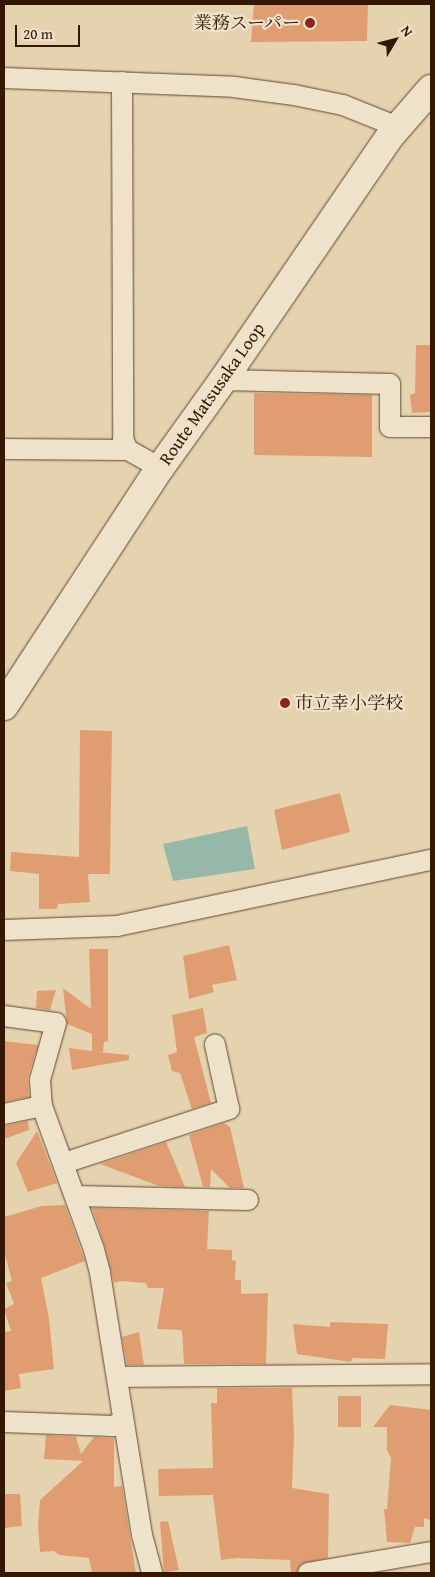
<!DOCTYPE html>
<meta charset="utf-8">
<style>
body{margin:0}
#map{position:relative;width:435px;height:1577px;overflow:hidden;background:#e5d3af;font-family:"Gentium Book Plus","Noto Serif JP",serif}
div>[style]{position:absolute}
.water>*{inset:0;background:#96b8a8}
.building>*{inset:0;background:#e19d72}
.roads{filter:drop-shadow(0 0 1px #60472f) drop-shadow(0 0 1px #60472f)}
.minor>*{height:20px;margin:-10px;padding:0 10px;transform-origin:10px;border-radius:10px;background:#eee2cb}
.secondary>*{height:28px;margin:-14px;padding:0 14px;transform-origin:14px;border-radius:14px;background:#eee2cb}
.dots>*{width:14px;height:14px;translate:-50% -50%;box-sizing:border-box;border:2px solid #eee2cb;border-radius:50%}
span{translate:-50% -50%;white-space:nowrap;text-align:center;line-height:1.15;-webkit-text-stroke:4.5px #eee2cb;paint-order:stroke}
.poi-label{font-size:18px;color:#341804}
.right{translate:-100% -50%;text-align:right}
.left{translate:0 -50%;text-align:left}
.street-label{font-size:18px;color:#341804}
.frame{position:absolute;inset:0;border:5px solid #341804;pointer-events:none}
.north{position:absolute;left:370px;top:15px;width:50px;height:50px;-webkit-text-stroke:4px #eee2cb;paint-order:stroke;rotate:53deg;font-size:14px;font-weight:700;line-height:20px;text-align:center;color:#341804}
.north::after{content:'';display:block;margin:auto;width:18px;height:22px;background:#341804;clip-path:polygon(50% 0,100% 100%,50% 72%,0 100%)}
.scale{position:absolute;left:15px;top:25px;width:65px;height:22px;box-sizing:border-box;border:2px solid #341804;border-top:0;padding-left:6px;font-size:15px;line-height:18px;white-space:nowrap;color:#341804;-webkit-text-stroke:4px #eee2cb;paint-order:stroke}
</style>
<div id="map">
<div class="water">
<i style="clip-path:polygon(247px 826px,255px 869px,173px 881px,163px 844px)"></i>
</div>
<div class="building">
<i style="clip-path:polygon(254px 4px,368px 4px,367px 41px,251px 42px)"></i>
<i style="clip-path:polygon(416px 345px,431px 345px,431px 412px,412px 413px,410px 395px,415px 393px)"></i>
<i style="clip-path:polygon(254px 393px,372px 395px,372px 457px,254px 455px)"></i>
<i style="clip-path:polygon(80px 730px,112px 731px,110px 874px,88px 874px,90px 902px,58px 904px,57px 909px,39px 909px,39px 874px,10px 871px,11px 852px,79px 857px)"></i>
<i style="clip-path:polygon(340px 793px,350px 832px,282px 850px,274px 810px)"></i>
<i style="clip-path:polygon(229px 945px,237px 980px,212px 985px,214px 992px,189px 999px,183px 956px)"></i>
<i style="clip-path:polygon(89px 949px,108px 949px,108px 1041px,104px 1042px,103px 1052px,97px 1052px,129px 1055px,129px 1060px,72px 1070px,69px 1048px,92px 1051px,92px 1034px,67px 1024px,63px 988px,91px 1009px)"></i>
<i style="clip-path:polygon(56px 990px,50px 1010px,36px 1008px,37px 991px)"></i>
<i style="clip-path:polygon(203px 1008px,207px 1033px,194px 1037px,211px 1103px,192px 1109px,180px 1073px,172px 1071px,168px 1055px,177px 1052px,172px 1015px)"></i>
<i style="clip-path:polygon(4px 1041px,38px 1045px,28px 1077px,29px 1097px,4px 1102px)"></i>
<i style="clip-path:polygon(28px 1121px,29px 1130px,4px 1139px,4px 1126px)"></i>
<i style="clip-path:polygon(224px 1123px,230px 1127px,244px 1188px,230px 1188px,211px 1169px,210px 1187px,203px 1187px,189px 1135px)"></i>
<i style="clip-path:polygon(37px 1131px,57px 1183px,28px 1192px,16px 1163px)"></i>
<i style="clip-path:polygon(166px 1142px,185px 1187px,159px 1186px,100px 1164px)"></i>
<i style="clip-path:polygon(65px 1205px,85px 1261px,41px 1278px,49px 1318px,54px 1369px,19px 1374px,21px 1388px,4px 1391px,4px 1332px,11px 1331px,4px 1309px,14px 1304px,6px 1283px,12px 1281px,4px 1251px,4px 1217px,42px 1206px)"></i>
<i style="clip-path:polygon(92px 1208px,209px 1211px,207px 1249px,232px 1250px,232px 1260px,236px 1261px,235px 1280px,241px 1280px,241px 1294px,268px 1293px,266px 1364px,184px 1364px,182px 1330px,157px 1329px,164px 1288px,148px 1288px,146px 1283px,121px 1281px,114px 1283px,105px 1247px)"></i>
<i style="clip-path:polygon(330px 1322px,388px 1324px,385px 1359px,352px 1358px,351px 1362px,297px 1354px,293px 1324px,330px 1327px)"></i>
<i style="clip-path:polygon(139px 1332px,144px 1365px,127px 1365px,122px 1337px)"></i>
<i style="clip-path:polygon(217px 1388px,292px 1388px,294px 1435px,292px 1488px,329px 1494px,328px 1558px,301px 1564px,296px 1573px,291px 1573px,290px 1560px,237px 1558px,221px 1560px,213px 1495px,159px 1496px,158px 1469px,213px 1468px,211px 1403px,217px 1403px)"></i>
<i style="clip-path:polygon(338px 1396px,361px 1396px,361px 1427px,338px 1427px)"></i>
<i style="clip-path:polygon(390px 1405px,431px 1410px,431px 1520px,424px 1518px,424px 1527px,415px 1527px,410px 1543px,387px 1542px,384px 1509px,387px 1509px,391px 1458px,387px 1450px,387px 1427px,373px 1427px)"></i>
<i style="clip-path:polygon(46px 1435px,76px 1437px,81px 1454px,94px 1437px,114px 1438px,114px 1487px,122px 1486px,136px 1573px,92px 1573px,89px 1558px,59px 1555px,54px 1551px,40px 1552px,38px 1527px,40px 1500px,83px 1461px,44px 1459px)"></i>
<i style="clip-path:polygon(4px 1494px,20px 1494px,22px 1526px,4px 1528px)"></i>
<i style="clip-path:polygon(168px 1521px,179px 1570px,164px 1573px,160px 1522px)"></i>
</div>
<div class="roads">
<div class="minor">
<i style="left:4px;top:78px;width:230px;rotate:2.2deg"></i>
<i style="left:234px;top:87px;width:61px;rotate:7.6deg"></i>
<i style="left:294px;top:95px;width:50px;rotate:11.5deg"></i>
<i style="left:343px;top:105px;width:59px;rotate:21.8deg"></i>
<i style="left:122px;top:82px;width:357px;rotate:89.8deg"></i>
<i style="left:123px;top:439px;width:12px;rotate:66deg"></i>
<i style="left:223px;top:380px;width:167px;rotate:1.4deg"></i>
<i style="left:390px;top:384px;width:43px;rotate:90deg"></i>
<i style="left:390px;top:427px;width:41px"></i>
<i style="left:4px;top:449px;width:124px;rotate:0.5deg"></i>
<i style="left:128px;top:450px;width:37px;rotate:29deg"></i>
<i style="left:4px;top:930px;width:113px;rotate:-2deg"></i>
<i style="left:117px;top:926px;width:321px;rotate:-11.9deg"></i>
<i style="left:4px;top:1016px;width:52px;rotate:7.7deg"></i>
<i style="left:56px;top:1023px;width:59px;rotate:105.7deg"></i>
<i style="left:40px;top:1080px;width:26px;rotate:86deg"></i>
<i style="left:4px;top:1114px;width:39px;rotate:-12deg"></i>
<i style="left:42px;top:1106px;width:153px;rotate:70.1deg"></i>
<i style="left:94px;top:1250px;width:24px;rotate:75deg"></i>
<i style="left:100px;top:1273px;width:265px;rotate:80.9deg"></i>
<i style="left:142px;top:1535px;width:39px;rotate:75deg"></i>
<i style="left:64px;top:1163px;width:174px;rotate:-18.1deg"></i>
<i style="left:229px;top:1109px;width:66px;rotate:-102.3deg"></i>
<i style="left:76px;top:1196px;width:172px;rotate:1.3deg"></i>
<i style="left:117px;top:1377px;width:314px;rotate:-0.5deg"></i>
<i style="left:4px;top:1422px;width:109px;rotate:2.1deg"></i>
<i style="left:113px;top:1426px;width:11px;rotate:-27deg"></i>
<i style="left:308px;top:1573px;width:125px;rotate:-9.7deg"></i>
</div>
<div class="secondary">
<i style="left:4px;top:706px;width:285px;rotate:-56.8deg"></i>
<i style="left:160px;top:468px;width:108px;rotate:-54.4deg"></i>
<i style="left:223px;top:380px;width:297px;rotate:-55.6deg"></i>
<i style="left:391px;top:135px;width:61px;rotate:-49deg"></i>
</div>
</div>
<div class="dots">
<i style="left:310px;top:23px;background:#8f2418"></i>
<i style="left:285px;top:703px;background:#8f2418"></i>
</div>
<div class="poi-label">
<span class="right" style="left:300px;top:23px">業務スーパー</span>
<span class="left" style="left:295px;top:703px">市立幸小学校</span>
</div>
<div class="street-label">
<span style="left:212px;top:394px;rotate:-55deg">Route Matsusaka Loop</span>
</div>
<div class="frame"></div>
<div class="north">N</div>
<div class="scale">20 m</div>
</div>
